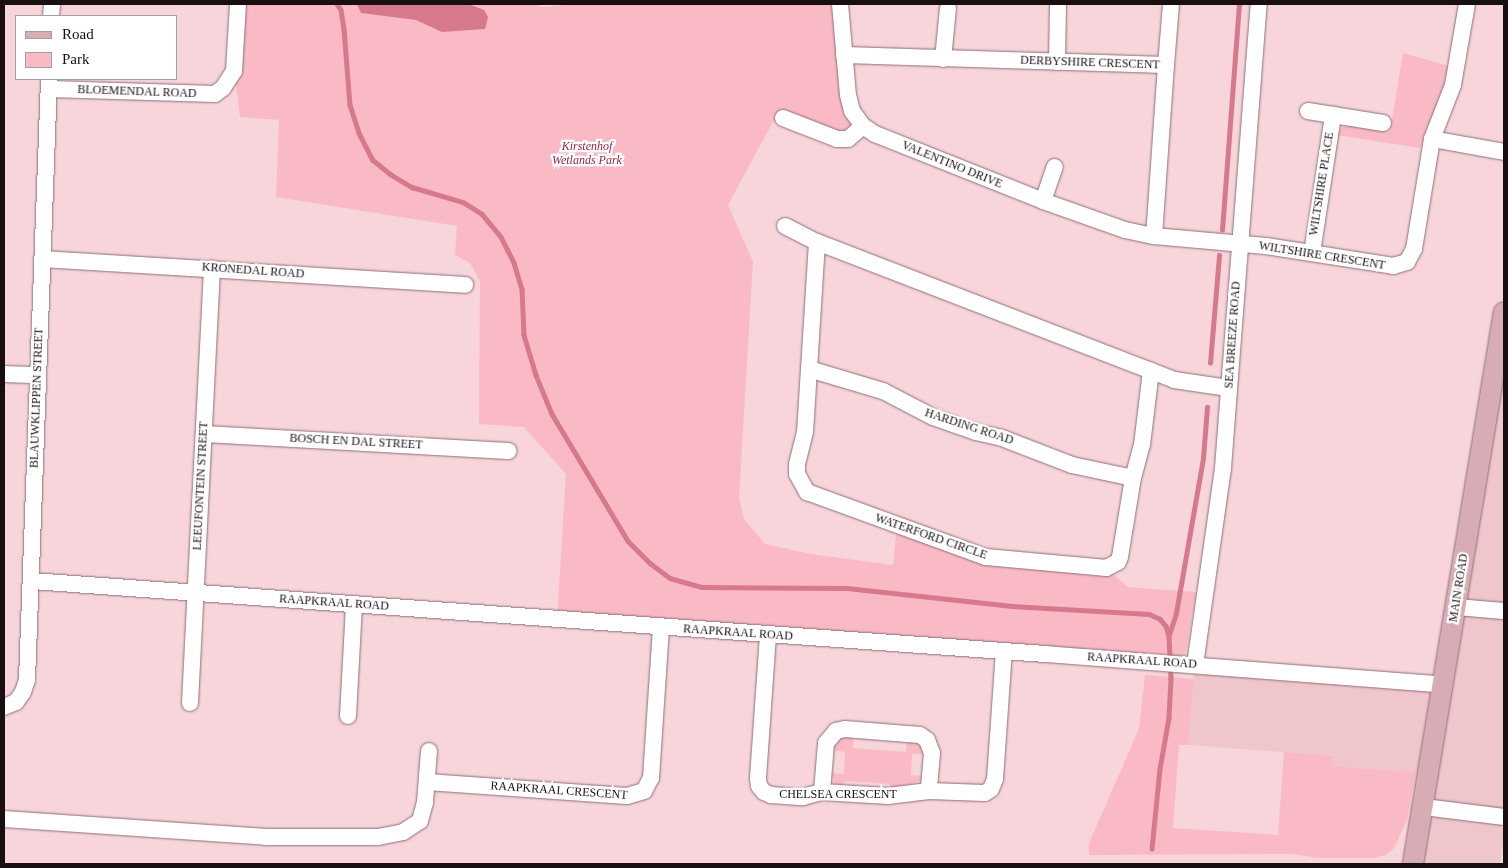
<!DOCTYPE html>
<style>
body{margin:0}
#map{position:relative;width:1508px;height:868px;overflow:hidden;background:#f7d5db;font-family:"Times New Roman",serif}
div>[style]{position:absolute}
.built>*{inset:0;background:#f0c6cd}
.green>*{inset:0;background:#f9bac6}
.water>*{inset:0;background:#d6798d}
.stream>*{height:4.5px;margin:-2.25px;padding:0 2.25px;transform-origin:2.25px;border-radius:2.25px;background:#d6798d}
.roads{filter:drop-shadow(0 0 1px #8d6f74) drop-shadow(0 0 1px #8d6f74)}
.minor>*{height:16px;margin:-8px;padding:0 8px;transform-origin:8px;border-radius:8px;background:#fff}
.major>*{height:20px;margin:-10px;padding:0 10px;transform-origin:10px;border-radius:10px;background:#d8acb5}
span{translate:-50% -50%;white-space:nowrap;text-align:center;line-height:1.15;-webkit-text-stroke:4.5px #fff;paint-order:stroke}
.street-label{font-size:12px;color:#190e10}
.park-label{font-size:12px;color:#942547;font-style:italic}
.frame{position:absolute;inset:0;border:5px solid #190e10;pointer-events:none}
.legend{position:absolute;left:15px;top:15px;width:162px;height:65px;box-sizing:border-box;background:#fff;border:1px solid #a39f9f;margin:0;padding:6px 9px;list-style:none;font-size:15px;color:#190e10}
.legend li{display:flex;align-items:center;gap:10px;height:25px}
.legend b{width:25px;border:1px solid #a39f9f}
</style>
<div id="map">
<div class="built">
<i style="clip-path:polygon(1504px 312px,1504px 833px,1500px 864px,1413px 864px,1429px 773px,1332px 766px,1333px 756px,1188px 745px,1195px 665px,1444px 685px)"></i>
</div>
<div class="green">
<i style="clip-path:polygon(238px 4px,534px 4px,542px 7px,575px 4px,840px 4px,841px 23px,863px 126px,848px 139px,783px 118px,775px 118px,728px 205px,753px 262px,739px 498px,744px 519px,765px 544px,810px 554px,893px 565px,897px 526px,986px 557px,1106px 568px,1128px 587px,1196px 592px,1184px 664px,557px 619px,566px 474px,524px 427px,479px 424px,480px 281px,470px 263px,455px 255px,457px 226px,276px 197px,279px 120px,240px 117px,234px 71px)"></i>
<i style="clip-path:polygon(1403px 53px,1449px 66px,1444px 90px,1420px 148px,1337px 135px,1343px 127px,1351px 125px,1390px 132px)"></i>
<i style="clip-path:polygon(1145px 675px,1194px 679px,1188px 745px,1179px 745px,1173px 828px,1278px 835px,1284px 752px,1333px 756px,1332px 766px,1416px 772px,1407px 820px,1394px 848px,1386px 855px,1373px 858px,1319px 858px,1292px 854px,1089px 855px,1089px 843px,1139px 729px)"></i>
<i style="clip-path:polygon(853px 737px,853px 748px,906px 752px,907px 741px,920px 742px,925px 754px,912px 754px,911px 775px,924px 776px,924px 779px,898px 789px,894px 789px,889px 784px,846px 781px,841px 786px,835px 783px,831px 773px,844px 774px,845px 752px,832px 750px,833px 745px,841px 738px)"></i>
</div>
<div class="water">
<i style="clip-path:polygon(357px 4px,471px 5px,484px 10px,488px 17px,485px 29px,442px 32px,416px 20px,361px 13px)"></i>
</div>
<div class="stream">
<i style="left:337px;top:4px;width:7px;rotate:56deg"></i>
<i style="left:341px;top:10px;width:19px;rotate:81deg"></i>
<i style="left:344px;top:29px;width:76px;rotate:85.5deg"></i>
<i style="left:350px;top:105px;width:29px;rotate:72deg"></i>
<i style="left:359px;top:133px;width:30px;rotate:63deg"></i>
<i style="left:373px;top:160px;width:22px;rotate:39deg"></i>
<i style="left:390px;top:174px;width:26px;rotate:31deg"></i>
<i style="left:412px;top:187px;width:53px;rotate:16.4deg"></i>
<i style="left:463px;top:202px;width:22px;rotate:32deg"></i>
<i style="left:482px;top:214px;width:30px;rotate:50deg"></i>
<i style="left:501px;top:237px;width:29px;rotate:63deg"></i>
<i style="left:514px;top:263px;width:27px;rotate:73deg"></i>
<i style="left:522px;top:289px;width:46px;rotate:87.5deg"></i>
<i style="left:524px;top:335px;width:42px;rotate:73.3deg"></i>
<i style="left:536px;top:375px;width:42px;rotate:67.7deg"></i>
<i style="left:552px;top:414px;width:148px;rotate:59.1deg"></i>
<i style="left:628px;top:541px;width:31px;rotate:45deg"></i>
<i style="left:650px;top:563px;width:25px;rotate:37deg"></i>
<i style="left:670px;top:578px;width:32px;rotate:16deg"></i>
<i style="left:701px;top:587px;width:146px;rotate:0.4deg"></i>
<i style="left:847px;top:588px;width:166px;rotate:6.2deg"></i>
<i style="left:1012px;top:606px;width:137px;rotate:3.3deg"></i>
<i style="left:1149px;top:614px;width:12px;rotate:24deg"></i>
<i style="left:1160px;top:619px;width:9px;rotate:49deg"></i>
<i style="left:1166px;top:626px;width:10px;rotate:73deg"></i>
<i style="left:1169px;top:636px;width:43px;rotate:87.3deg"></i>
<i style="left:1171px;top:679px;width:39px;rotate:93deg"></i>
<i style="left:1169px;top:718px;width:52px;rotate:100deg"></i>
<i style="left:1160px;top:769px;width:80px;rotate:95.7deg"></i>
<i style="left:1222px;top:230px;width:227px;rotate:-85.7deg"></i>
<i style="left:1210px;top:363px;width:108px;rotate:-85.2deg"></i>
<i style="left:1169px;top:635px;width:23px;rotate:-72deg"></i>
<i style="left:1176px;top:613px;width:157px;rotate:-80.1deg"></i>
<i style="left:1203px;top:458px;width:51px;rotate:-85.5deg"></i>
</div>
<div class="roads">
<div class="minor">
<i style="left:840px;top:4px;width:91px;rotate:85deg"></i>
<i style="left:848px;top:95px;width:16px;rotate:76deg"></i>
<i style="left:852px;top:111px;width:19px;rotate:54deg"></i>
<i style="left:863px;top:126px;width:14px;rotate:34deg"></i>
<i style="left:875px;top:134px;width:181px;rotate:21.7deg"></i>
<i style="left:1043px;top:201px;width:87px;rotate:19.5deg"></i>
<i style="left:1125px;top:230px;width:30px;rotate:12deg"></i>
<i style="left:1154px;top:236px;width:112px;rotate:5.1deg"></i>
<i style="left:1266px;top:246px;width:129px;rotate:8.9deg"></i>
<i style="left:1393px;top:266px;width:15px;rotate:-16deg"></i>
<i style="left:1407px;top:262px;width:15px;rotate:-62deg"></i>
<i style="left:1414px;top:249px;width:111px;rotate:-80.7deg"></i>
<i style="left:1432px;top:139px;width:58px;rotate:-68.7deg"></i>
<i style="left:1453px;top:85px;width:82px;rotate:-80.2deg"></i>
<i style="left:51px;top:16px;width:12px;rotate:-85deg"></i>
<i style="left:844px;top:55px;width:322px;rotate:1.8deg"></i>
<i style="left:1166px;top:65px;width:171px;rotate:94deg"></i>
<i style="left:943px;top:59px;width:51px;rotate:-84.4deg"></i>
<i style="left:1057px;top:62px;width:58px;rotate:-89deg"></i>
<i style="left:1166px;top:65px;width:61px;rotate:-85.3deg"></i>
<i style="left:49px;top:89px;width:166px;rotate:1.7deg"></i>
<i style="left:215px;top:94px;width:10px;rotate:-37deg"></i>
<i style="left:223px;top:88px;width:20px;rotate:-57deg"></i>
<i style="left:234px;top:71px;width:67px;rotate:-86.6deg"></i>
<i style="left:1308px;top:111px;width:76px;rotate:9.1deg"></i>
<i style="left:783px;top:118px;width:58px;rotate:21.3deg"></i>
<i style="left:837px;top:139px;width:11px"></i>
<i style="left:848px;top:139px;width:20px;rotate:-41deg"></i>
<i style="left:1432px;top:139px;width:73px;rotate:10.2deg"></i>
<i style="left:1043px;top:201px;width:36px;rotate:-71deg"></i>
<i style="left:785px;top:226px;width:36px;rotate:27deg"></i>
<i style="left:817px;top:242px;width:383px;rotate:21.1deg"></i>
<i style="left:1174px;top:380px;width:55px;rotate:8.4deg"></i>
<i style="left:817px;top:242px;width:190px;rotate:93.6deg"></i>
<i style="left:805px;top:432px;width:34px;rotate:104deg"></i>
<i style="left:797px;top:465px;width:9px;rotate:90deg"></i>
<i style="left:797px;top:474px;width:21px;rotate:61deg"></i>
<i style="left:807px;top:492px;width:190px;rotate:20deg"></i>
<i style="left:986px;top:557px;width:121px;rotate:5.2deg"></i>
<i style="left:1106px;top:568px;width:13px;rotate:-27deg"></i>
<i style="left:1118px;top:562px;width:5px;rotate:-68deg"></i>
<i style="left:1120px;top:557px;width:80px;rotate:-80.7deg"></i>
<i style="left:1133px;top:478px;width:34px;rotate:-75deg"></i>
<i style="left:1142px;top:445px;width:75px;rotate:-83.1deg"></i>
<i style="left:1312px;top:253px;width:140px;rotate:-81.3deg"></i>
<i style="left:42px;top:259px;width:424px;rotate:3.5deg"></i>
<i style="left:809px;top:369px;width:77px;rotate:16.6deg"></i>
<i style="left:883px;top:391px;width:56px;rotate:27.5deg"></i>
<i style="left:933px;top:417px;width:46px;rotate:19.2deg"></i>
<i style="left:976px;top:432px;width:27px;rotate:13deg"></i>
<i style="left:1002px;top:438px;width:75px;rotate:21.1deg"></i>
<i style="left:1072px;top:465px;width:62px;rotate:12deg"></i>
<i style="left:4px;top:374px;width:33px;rotate:2deg"></i>
<i style="left:204px;top:434px;width:305px;rotate:3.2deg"></i>
<i style="left:32px;top:581px;width:1016px;rotate:4.12deg"></i>
<i style="left:1045px;top:654px;width:400px;rotate:4.4deg"></i>
<i style="left:1456px;top:607px;width:48px;rotate:4.8deg"></i>
<i style="left:768px;top:635px;width:144px;rotate:94deg"></i>
<i style="left:758px;top:779px;width:7px;rotate:82deg"></i>
<i style="left:759px;top:786px;width:8px;rotate:50deg"></i>
<i style="left:764px;top:792px;width:8px;rotate:23deg"></i>
<i style="left:771px;top:795px;width:32px;rotate:4deg"></i>
<i style="left:803px;top:797px;width:20px;rotate:-15deg"></i>
<i style="left:822px;top:792px;width:66px;rotate:3.5deg"></i>
<i style="left:888px;top:796px;width:41px;rotate:-7deg"></i>
<i style="left:929px;top:791px;width:56px;rotate:2deg"></i>
<i style="left:985px;top:793px;width:7px;rotate:-34deg"></i>
<i style="left:991px;top:789px;width:11px;rotate:-68deg"></i>
<i style="left:995px;top:779px;width:128px;rotate:-86deg"></i>
<i style="left:1195px;top:665px;width:199px;rotate:-81.9deg"></i>
<i style="left:1223px;top:468px;width:465px;rotate:-85.6deg"></i>
<i style="left:190px;top:703px;width:435px;rotate:-87.1deg"></i>
<i style="left:4px;top:707px;width:13px;rotate:-23deg"></i>
<i style="left:16px;top:702px;width:12px;rotate:-55deg"></i>
<i style="left:23px;top:692px;width:13px;rotate:-72deg"></i>
<i style="left:27px;top:680px;width:601px;rotate:-87.9deg"></i>
<i style="left:348px;top:716px;width:111px;rotate:-86.9deg"></i>
<i style="left:427px;top:782px;width:200px;rotate:4deg"></i>
<i style="left:627px;top:796px;width:18px;rotate:-16deg"></i>
<i style="left:644px;top:791px;width:15px;rotate:-62deg"></i>
<i style="left:651px;top:778px;width:151px;rotate:-86.2deg"></i>
<i style="left:822px;top:792px;width:49px;rotate:-85.3deg"></i>
<i style="left:826px;top:743px;width:16px;rotate:-50deg"></i>
<i style="left:836px;top:731px;width:9px;rotate:-13deg"></i>
<i style="left:845px;top:729px;width:75px;rotate:4.6deg"></i>
<i style="left:920px;top:735px;width:9px;rotate:36deg"></i>
<i style="left:927px;top:740px;width:14px;rotate:69deg"></i>
<i style="left:932px;top:753px;width:38px;rotate:95deg"></i>
<i style="left:1424px;top:807px;width:81px;rotate:7.1deg"></i>
<i style="left:4px;top:819px;width:263px;rotate:3.9deg"></i>
<i style="left:266px;top:837px;width:112px"></i>
<i style="left:378px;top:837px;width:25px;rotate:-11deg"></i>
<i style="left:403px;top:832px;width:20px;rotate:-33deg"></i>
<i style="left:420px;top:821px;width:20px;rotate:-75deg"></i>
<i style="left:425px;top:802px;width:51px;rotate:-85.5deg"></i>
</div>
<div class="major">
<i style="left:1413px;top:864px;width:559px;rotate:-80.64deg"></i>
</div>
</div>
<div class="street-label">
<span style="left:1090px;top:63px;rotate:2deg">DERBYSHIRE CRESCENT</span>
<span style="left:137px;top:92px;rotate:2deg">BLOEMENDAL ROAD</span>
<span style="left:952px;top:165px;rotate:22deg">VALENTINO DRIVE</span>
<span style="left:1322px;top:184px;rotate:-81deg">WILTSHIRE PLACE</span>
<span style="left:1322px;top:256px;rotate:9deg">WILTSHIRE CRESCENT</span>
<span style="left:253px;top:271px;rotate:4deg">KRONEDAL ROAD</span>
<span style="left:1233px;top:335px;rotate:-86deg">SEA BREEZE ROAD</span>
<span style="left:37px;top:398px;rotate:-88deg">BLAUWKLIPPEN STREET</span>
<span style="left:969px;top:427px;rotate:18deg">HARDING ROAD</span>
<span style="left:356px;top:442px;rotate:3deg">BOSCH EN DAL STREET</span>
<span style="left:201px;top:486px;rotate:-87deg">LEEUFONTEIN STREET</span>
<span style="left:931px;top:537px;rotate:19deg">WATERFORD CIRCLE</span>
<span style="left:1459px;top:588px;rotate:-81deg">MAIN ROAD</span>
<span style="left:334px;top:603px;rotate:4deg">RAAPKRAAL ROAD</span>
<span style="left:738px;top:633px;rotate:4deg">RAAPKRAAL ROAD</span>
<span style="left:1142px;top:661px;rotate:4deg">RAAPKRAAL ROAD</span>
<span style="left:559px;top:791px;rotate:4deg">RAAPKRAAL CRESCENT</span>
<span style="left:838px;top:795px">CHELSEA CRESCENT</span>
</div>
<div class="park-label">
<span style="left:587px;top:154px">Kirstenhof<br>Wetlands Park</span>
</div>
<div class="frame"></div>
<ul class="legend">
<li><b style="height:6px;background:#d8acb5"></b>Road</li>
<li><b style="height:14px;background:#f9bac6"></b>Park</li>
</ul>
</div>
